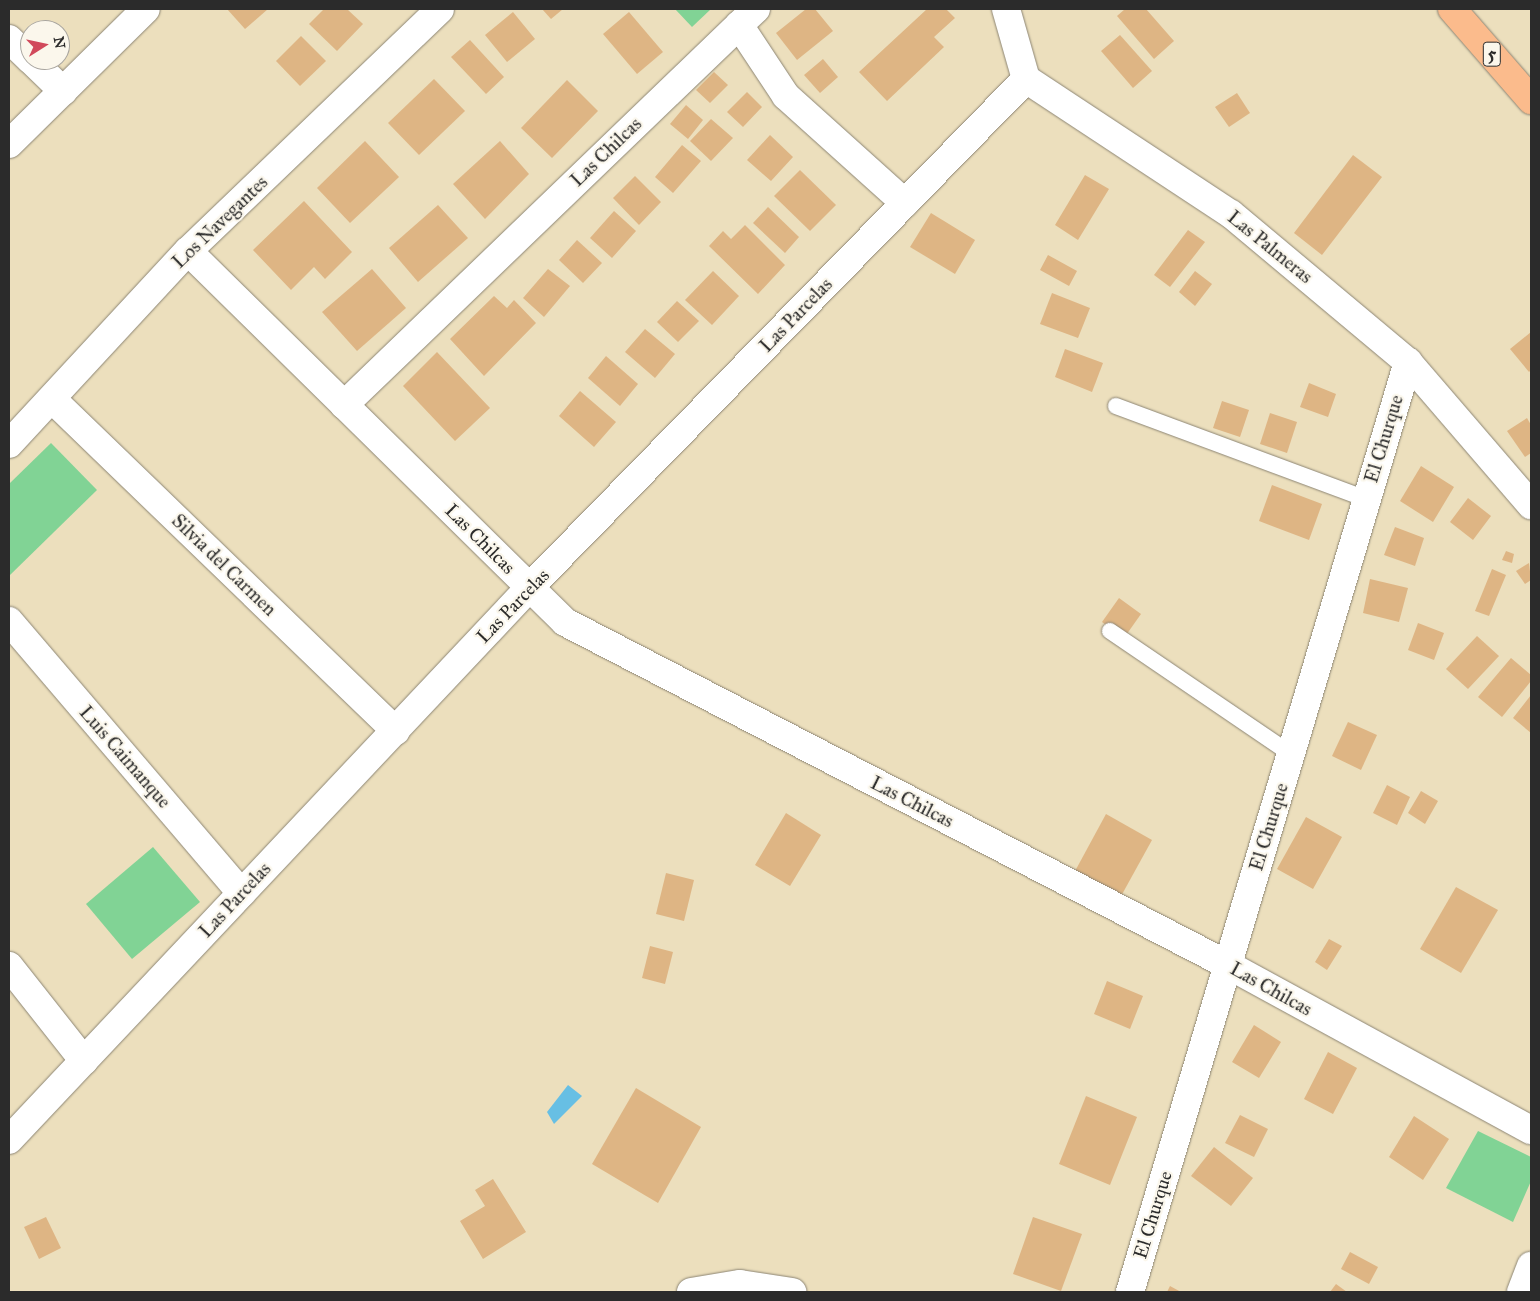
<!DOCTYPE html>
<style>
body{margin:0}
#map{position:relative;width:1540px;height:1301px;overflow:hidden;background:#ecdfbd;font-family:"IM FELL Great Primer",serif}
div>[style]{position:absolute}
.green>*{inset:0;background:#81d395}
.water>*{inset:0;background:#67bfe4}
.building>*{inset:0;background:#deb584}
.roads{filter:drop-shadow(0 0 1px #8c8574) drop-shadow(0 0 1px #8c8574)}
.lane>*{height:16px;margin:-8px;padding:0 8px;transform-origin:8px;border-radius:8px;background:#fff}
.street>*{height:28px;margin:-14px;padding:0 14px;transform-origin:14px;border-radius:14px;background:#fff}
.highway>*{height:28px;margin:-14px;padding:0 14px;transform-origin:14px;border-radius:14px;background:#fbbb8c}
span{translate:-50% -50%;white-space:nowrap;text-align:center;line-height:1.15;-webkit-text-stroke:4.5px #fbf7ec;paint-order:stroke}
.shield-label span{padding:1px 4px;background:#fbf7ec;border:1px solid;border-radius:4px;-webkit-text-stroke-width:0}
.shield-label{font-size:18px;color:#2b2b2b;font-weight:700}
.street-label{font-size:19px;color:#2b2b2b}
.frame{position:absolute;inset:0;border:10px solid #2b2b2b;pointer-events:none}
.north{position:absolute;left:20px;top:20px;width:50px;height:50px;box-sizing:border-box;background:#fbf7ec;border:1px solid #a8a59f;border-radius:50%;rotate:80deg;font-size:14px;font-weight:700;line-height:20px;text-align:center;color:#2b2b2b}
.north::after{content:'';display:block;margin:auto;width:18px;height:22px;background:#d1495b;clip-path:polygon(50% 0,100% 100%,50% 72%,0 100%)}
</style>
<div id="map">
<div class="green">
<i style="clip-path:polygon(675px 9px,711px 9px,692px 27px)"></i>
<i style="clip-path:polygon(51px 443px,97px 490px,9px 576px,9px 484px)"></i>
<i style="clip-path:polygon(153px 847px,200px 902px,132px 959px,86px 904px)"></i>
<i style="clip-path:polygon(1478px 1131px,1531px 1157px,1531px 1181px,1513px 1222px,1446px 1188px)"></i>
</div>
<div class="water">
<i style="clip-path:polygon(568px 1085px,582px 1096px,554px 1124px,547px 1112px)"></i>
</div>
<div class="building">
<i style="clip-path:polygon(227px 9px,268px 9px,245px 29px)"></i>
<i style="clip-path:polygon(324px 9px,347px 9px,363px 24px,337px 51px,309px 24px)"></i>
<i style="clip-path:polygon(542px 9px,563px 9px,551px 19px)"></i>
<i style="clip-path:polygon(806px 9px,815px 9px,833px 31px,797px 60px,776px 33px)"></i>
<i style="clip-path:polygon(927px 9px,946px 9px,955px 18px,934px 37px,944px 47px,887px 101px,859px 72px)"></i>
<i style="clip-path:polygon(1125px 9px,1146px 9px,1174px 41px,1154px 59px,1117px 16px)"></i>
<i style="clip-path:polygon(513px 12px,535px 39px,507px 62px,485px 35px)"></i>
<i style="clip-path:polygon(629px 12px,663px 52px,637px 74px,603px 34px)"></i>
<i style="clip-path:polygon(1120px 35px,1152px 71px,1133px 88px,1101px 51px)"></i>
<i style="clip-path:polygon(301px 36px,326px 61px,300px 86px,276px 61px)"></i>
<i style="clip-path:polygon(470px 40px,504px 77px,486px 94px,451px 57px)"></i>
<i style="clip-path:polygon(823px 59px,838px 77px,820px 93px,804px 75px)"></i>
<i style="clip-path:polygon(714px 72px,728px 85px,710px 103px,696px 90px)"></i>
<i style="clip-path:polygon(434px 79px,465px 111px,419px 155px,388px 123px)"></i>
<i style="clip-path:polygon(567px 80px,598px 111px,552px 158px,521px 128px)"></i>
<i style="clip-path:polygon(747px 92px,762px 107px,743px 127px,727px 112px)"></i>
<i style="clip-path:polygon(1237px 93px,1250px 113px,1229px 127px,1215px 107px)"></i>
<i style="clip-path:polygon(686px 105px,703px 120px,688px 139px,670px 124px)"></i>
<i style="clip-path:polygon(711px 119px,733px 138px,711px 161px,690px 141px)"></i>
<i style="clip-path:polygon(770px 135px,793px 157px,771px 181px,747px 160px)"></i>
<i style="clip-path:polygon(365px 141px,399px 177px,350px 223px,317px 188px)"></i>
<i style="clip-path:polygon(500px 141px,529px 174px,485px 219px,453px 184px)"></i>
<i style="clip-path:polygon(682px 145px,701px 161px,673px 193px,655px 177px)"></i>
<i style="clip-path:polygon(1353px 155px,1382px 177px,1322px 255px,1294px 233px)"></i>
<i style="clip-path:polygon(800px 170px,836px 205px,810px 231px,774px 196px)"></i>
<i style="clip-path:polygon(1085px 175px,1109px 189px,1078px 240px,1055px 225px)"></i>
<i style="clip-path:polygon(635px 176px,661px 202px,639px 225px,613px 198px)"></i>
<i style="clip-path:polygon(304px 201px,352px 252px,325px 279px,314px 267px,291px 290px,253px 250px)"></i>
<i style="clip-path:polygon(438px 205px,468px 238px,418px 282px,389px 248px)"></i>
<i style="clip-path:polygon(768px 207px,799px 237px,785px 253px,753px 223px)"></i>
<i style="clip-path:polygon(614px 211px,636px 231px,612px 258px,590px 238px)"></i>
<i style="clip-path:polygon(931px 213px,975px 240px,955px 274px,910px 247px)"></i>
<i style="clip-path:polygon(745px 225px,785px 265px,758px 294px,709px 246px,723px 231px,731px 239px)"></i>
<i style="clip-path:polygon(1188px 230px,1205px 242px,1170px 287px,1154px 275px)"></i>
<i style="clip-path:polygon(577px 240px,602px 263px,583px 283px,559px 260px)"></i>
<i style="clip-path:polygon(1048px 255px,1077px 271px,1069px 286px,1040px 270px)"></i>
<i style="clip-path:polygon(372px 269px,406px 308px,357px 351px,322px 312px)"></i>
<i style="clip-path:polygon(548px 269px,570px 286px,544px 317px,523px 298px)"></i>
<i style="clip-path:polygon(713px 271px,739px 296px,712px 325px,685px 300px)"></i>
<i style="clip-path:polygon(1195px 271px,1212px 284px,1195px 306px,1179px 292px)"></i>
<i style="clip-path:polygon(1052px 293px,1090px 308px,1078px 338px,1040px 324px)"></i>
<i style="clip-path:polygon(494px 296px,507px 308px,514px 300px,536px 323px,484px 376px,450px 339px)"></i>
<i style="clip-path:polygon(677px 301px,699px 321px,678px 342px,657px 322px)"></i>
<i style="clip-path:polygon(645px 329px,675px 354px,655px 378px,625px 352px)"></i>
<i style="clip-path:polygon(1531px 332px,1531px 370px,1529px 372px,1510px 349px)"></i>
<i style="clip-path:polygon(1065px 349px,1103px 363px,1092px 392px,1055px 377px)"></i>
<i style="clip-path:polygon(437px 352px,490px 408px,455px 441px,403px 386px)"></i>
<i style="clip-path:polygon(606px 356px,638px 384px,620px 406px,588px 378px)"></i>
<i style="clip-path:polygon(1309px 383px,1336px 394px,1328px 417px,1300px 407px)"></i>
<i style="clip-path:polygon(580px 391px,616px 422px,594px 447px,559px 416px)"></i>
<i style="clip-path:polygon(1222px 401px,1249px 410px,1240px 437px,1213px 428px)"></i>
<i style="clip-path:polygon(1270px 413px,1297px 422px,1287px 453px,1260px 444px)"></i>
<i style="clip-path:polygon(1527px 418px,1531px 425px,1531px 453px,1525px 457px,1507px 431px)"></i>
<i style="clip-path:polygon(1421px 466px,1454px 487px,1433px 522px,1400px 501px)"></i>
<i style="clip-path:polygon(1272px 485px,1322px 504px,1309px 540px,1259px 521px)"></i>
<i style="clip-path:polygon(1468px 498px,1491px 516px,1473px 540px,1450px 522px)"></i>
<i style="clip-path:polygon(1395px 527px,1424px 538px,1415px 566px,1384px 555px)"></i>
<i style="clip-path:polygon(1506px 551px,1514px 554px,1512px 563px,1502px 560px)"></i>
<i style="clip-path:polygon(1529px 563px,1531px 580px,1525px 584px,1516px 571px)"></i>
<i style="clip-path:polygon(1492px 569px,1506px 575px,1489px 616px,1475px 611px)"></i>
<i style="clip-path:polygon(1370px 579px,1408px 588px,1399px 622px,1363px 613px)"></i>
<i style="clip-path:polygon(1119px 598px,1141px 614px,1124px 638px,1102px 622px)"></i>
<i style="clip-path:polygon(1418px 623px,1444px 633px,1434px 660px,1408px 650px)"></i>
<i style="clip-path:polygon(1477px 636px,1499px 656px,1468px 689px,1446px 669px)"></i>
<i style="clip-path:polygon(1511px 658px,1531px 675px,1531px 681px,1502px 717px,1478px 697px)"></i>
<i style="clip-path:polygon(1531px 695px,1531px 733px,1513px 718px)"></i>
<i style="clip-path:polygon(1348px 722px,1377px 735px,1361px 770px,1332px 756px)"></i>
<i style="clip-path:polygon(1387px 785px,1410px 797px,1397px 825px,1373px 813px)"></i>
<i style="clip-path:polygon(1421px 791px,1438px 801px,1425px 824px,1408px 813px)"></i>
<i style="clip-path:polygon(786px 813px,821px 835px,790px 886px,755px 865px)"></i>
<i style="clip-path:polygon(1106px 814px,1152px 840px,1120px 898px,1074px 873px)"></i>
<i style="clip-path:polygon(1306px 817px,1342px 837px,1313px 889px,1277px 869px)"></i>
<i style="clip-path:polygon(666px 873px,694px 880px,684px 921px,656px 914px)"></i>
<i style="clip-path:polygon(1456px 887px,1498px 910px,1461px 973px,1420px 949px)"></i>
<i style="clip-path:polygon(1329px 939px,1342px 946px,1327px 970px,1315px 962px)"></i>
<i style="clip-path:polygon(650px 946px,673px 952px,665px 984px,642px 978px)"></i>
<i style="clip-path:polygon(1107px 981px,1143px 996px,1130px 1029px,1094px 1014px)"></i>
<i style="clip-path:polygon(1254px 1025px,1281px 1042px,1259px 1078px,1232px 1062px)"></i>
<i style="clip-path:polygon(1328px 1052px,1357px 1068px,1333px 1114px,1304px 1099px)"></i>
<i style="clip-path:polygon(636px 1088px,701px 1127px,658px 1203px,592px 1164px)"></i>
<i style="clip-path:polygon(1086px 1096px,1137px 1117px,1110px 1185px,1059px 1164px)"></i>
<i style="clip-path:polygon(1240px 1115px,1268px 1129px,1254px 1157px,1225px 1143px)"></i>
<i style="clip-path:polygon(1414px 1116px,1449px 1139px,1423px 1180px,1389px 1157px)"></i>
<i style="clip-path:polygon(1214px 1147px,1253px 1178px,1231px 1206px,1191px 1176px)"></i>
<i style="clip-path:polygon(493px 1179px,526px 1232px,483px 1259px,460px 1221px,485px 1206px,475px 1190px)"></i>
<i style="clip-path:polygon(46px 1217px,61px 1248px,39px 1259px,24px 1227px)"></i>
<i style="clip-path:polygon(1033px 1217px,1082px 1234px,1061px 1291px,1013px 1274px)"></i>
<i style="clip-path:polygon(1350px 1252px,1378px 1267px,1369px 1284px,1341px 1269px)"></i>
<i style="clip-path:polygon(1336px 1284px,1347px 1292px,1330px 1292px)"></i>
<i style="clip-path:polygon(1170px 1286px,1181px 1292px,1167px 1292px)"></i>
</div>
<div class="roads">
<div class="lane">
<i style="left:1116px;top:406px;width:267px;rotate:20.4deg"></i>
<i style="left:1110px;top:631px;width:219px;rotate:34.2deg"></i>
</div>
<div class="street">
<i style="left:756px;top:9px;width:23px;rotate:137deg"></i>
<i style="left:739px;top:25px;width:85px;rotate:56.5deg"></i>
<i style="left:786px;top:96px;width:160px;rotate:42deg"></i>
<i style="left:1006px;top:9px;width:73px;rotate:74.1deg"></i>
<i style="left:1026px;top:79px;width:245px;rotate:33.4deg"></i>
<i style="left:1231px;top:214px;width:231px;rotate:39.9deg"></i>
<i style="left:1408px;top:362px;width:189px;rotate:49.3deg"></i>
<i style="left:9px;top:39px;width:29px;rotate:44deg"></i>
<i style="left:31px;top:60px;width:45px;rotate:44.1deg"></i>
<i style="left:9px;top:144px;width:192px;rotate:-44.6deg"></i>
<i style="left:188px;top:251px;width:529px;rotate:44.54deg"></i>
<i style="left:565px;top:622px;width:746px;rotate:27.35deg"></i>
<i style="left:1228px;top:965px;width:345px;rotate:28.6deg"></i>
<i style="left:52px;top:399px;width:478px;rotate:44deg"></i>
<i style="left:344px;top:405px;width:548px;rotate:-43.89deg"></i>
<i style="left:9px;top:444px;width:263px;rotate:-47.2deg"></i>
<i style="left:188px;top:251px;width:349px;rotate:-43.8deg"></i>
<i style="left:9px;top:621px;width:358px;rotate:49.5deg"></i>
<i style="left:9px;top:966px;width:121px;rotate:51.7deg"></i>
<i style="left:9px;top:1140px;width:758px;rotate:-46.71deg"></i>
<i style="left:529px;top:588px;width:711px;rotate:-45.68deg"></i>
<i style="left:691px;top:1292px;width:50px;rotate:-9.3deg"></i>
<i style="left:740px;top:1284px;width:53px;rotate:8.7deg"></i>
<i style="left:1130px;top:1292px;width:971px;rotate:-73.36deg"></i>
<i style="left:1521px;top:1292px;width:28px;rotate:-69deg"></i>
</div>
<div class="highway">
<i style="left:1452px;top:9px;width:121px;rotate:49deg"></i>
</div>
</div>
<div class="shield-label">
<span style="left:1492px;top:54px">5</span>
</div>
<div class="street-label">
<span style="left:606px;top:152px;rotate:-44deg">Las Chilcas</span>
<span style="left:220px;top:222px;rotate:-44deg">Los Navegantes</span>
<span style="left:1270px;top:247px;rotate:39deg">Las Palmeras</span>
<span style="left:796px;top:315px;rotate:-46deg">Las Parcelas</span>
<span style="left:1384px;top:439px;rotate:-73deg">El Churque</span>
<span style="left:480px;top:539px;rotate:45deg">Las Chilcas</span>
<span style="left:224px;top:565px;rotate:44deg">Silvia del Carmen</span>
<span style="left:513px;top:606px;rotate:-46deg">Las Parcelas</span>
<span style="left:125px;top:757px;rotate:49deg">Luis Caimanque</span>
<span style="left:912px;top:802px;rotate:27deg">Las Chilcas</span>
<span style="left:1269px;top:827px;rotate:-73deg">El Churque</span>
<span style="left:235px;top:900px;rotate:-47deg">Las Parcelas</span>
<span style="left:1271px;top:989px;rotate:29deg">Las Chilcas</span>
<span style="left:1153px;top:1215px;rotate:-73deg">El Churque</span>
</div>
<div class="frame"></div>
<div class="north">N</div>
</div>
